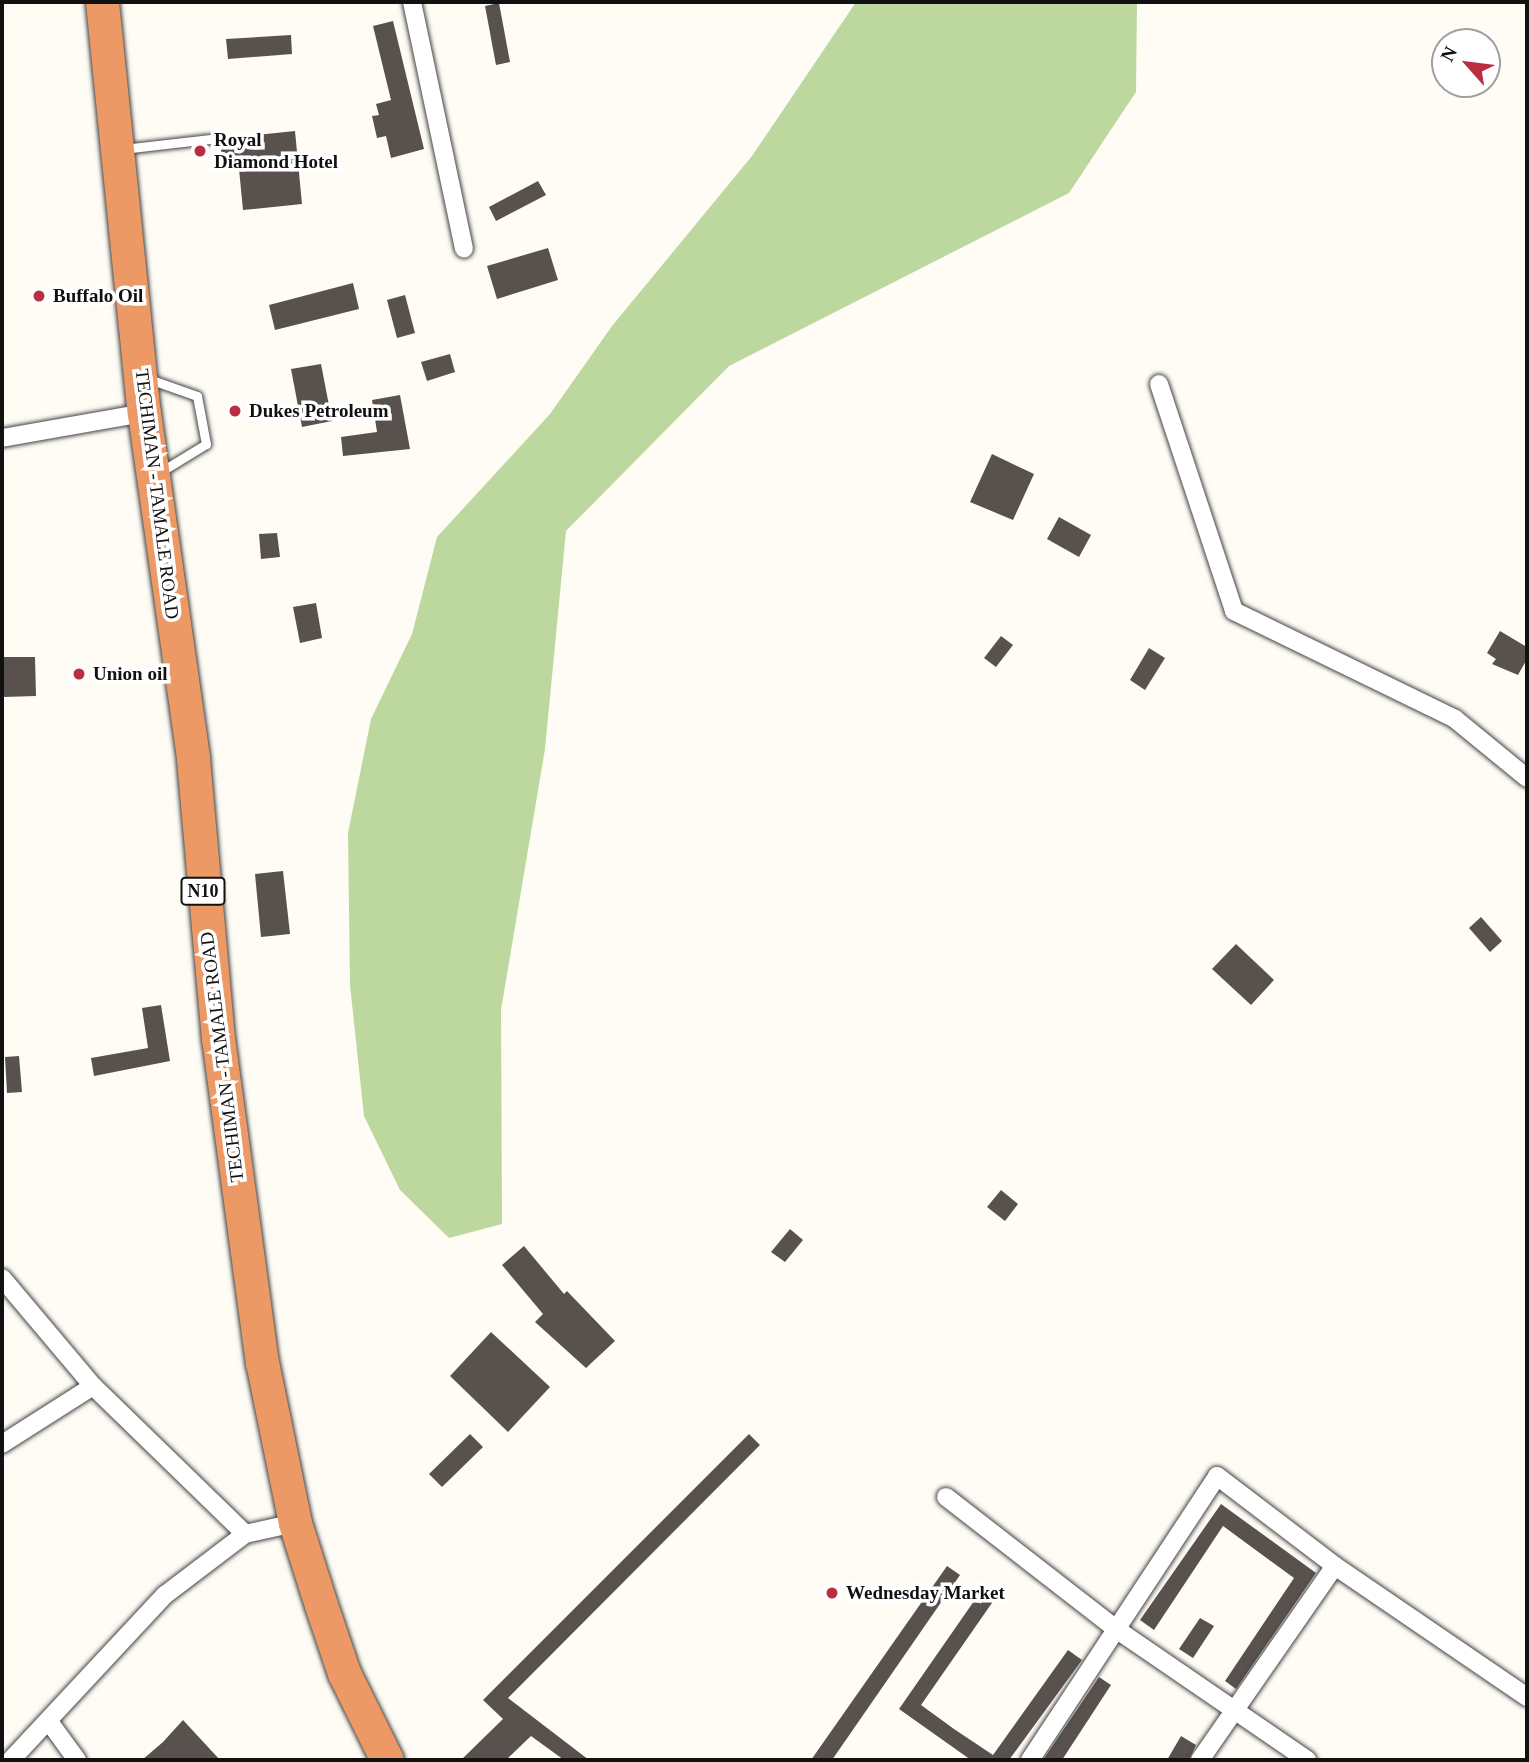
<!DOCTYPE html>
<style>
body{margin:0}
#map{position:relative;width:1529px;height:1762px;overflow:hidden;background:#fefcf5;font-family:"Times New Roman",serif}
div>[style]{position:absolute}
.forest>*{inset:0;background:#bdd89f}
.building>*{inset:0;background:#59514d}
.roads{filter:drop-shadow(0 0 2px #444) drop-shadow(0 0 2px #444)}
.lane>*{height:9px;margin:-4.5px;padding:0 4.5px;transform-origin:4.5px;border-radius:4.5px;background:#fff}
.street>*{height:18px;margin:-9px;padding:0 9px;transform-origin:9px;border-radius:9px;background:#fff}
.highway>*{height:33px;margin:-16.5px;padding:0 16.5px;transform-origin:16.5px;border-radius:16.5px;background:#ec9965}
.dots>*{width:19px;height:19px;translate:-50% -50%;box-sizing:border-box;border:4px solid #fff;border-radius:50%}
span{translate:-50% -50%;white-space:nowrap;text-align:center;line-height:1.15;-webkit-text-stroke:7px #fff;paint-order:stroke}
.shield-label span{padding:2px 5px;background:#fff;border:2px solid;border-radius:5px;-webkit-text-stroke-width:0}
.shield-label{font-size:18px;color:#111;font-weight:700}
.poi-label{font-size:19px;color:#111;font-weight:700}
.left{translate:0 -50%;text-align:left}
.street-label{font-size:19px;color:#111}
.frame{position:absolute;inset:0;border:4px solid #111;pointer-events:none}
.north{position:absolute;left:1431px;top:28px;width:70px;height:70px;box-sizing:border-box;background:#fff;border:2px solid #a0a0a0;border-radius:50%;rotate:298deg;font-size:19px;font-weight:700;line-height:28px;text-align:center;color:#111}
.north::after{content:'';display:block;margin:auto;width:24px;height:32px;background:#ba2f40;clip-path:polygon(50% 0,100% 100%,50% 72%,0 100%)}
</style>
<div id="map">
<div class="forest">
<i style="clip-path:polygon(856px 2px,1137px 2px,1136px 92px,1069px 193px,729px 366px,566px 531px,545px 749px,501px 1010px,502px 1224px,449px 1238px,400px 1190px,364px 1116px,350px 985px,348px 833px,371px 719px,412px 634px,437px 537px,550px 414px,612px 326px,752px 156px)"></i>
</div>
<div class="building">
<i style="clip-path:polygon(499px 3px,510px 62px,496px 65px,485px 6px)"></i>
<i style="clip-path:polygon(393px 21px,424px 149px,391px 158px,386px 136px,377px 138px,372px 116px,379px 115px,376px 104px,391px 100px,373px 26px)"></i>
<i style="clip-path:polygon(291px 35px,292px 54px,228px 59px,226px 39px)"></i>
<i style="clip-path:polygon(295px 131px,302px 204px,243px 210px,239px 169px,223px 171px,220px 139px)"></i>
<i style="clip-path:polygon(538px 181px,546px 195px,496px 221px,489px 207px)"></i>
<i style="clip-path:polygon(548px 248px,558px 280px,497px 299px,487px 266px)"></i>
<i style="clip-path:polygon(353px 283px,359px 309px,275px 330px,269px 305px)"></i>
<i style="clip-path:polygon(405px 295px,415px 333px,397px 338px,387px 300px)"></i>
<i style="clip-path:polygon(450px 354px,455px 372px,427px 381px,421px 362px)"></i>
<i style="clip-path:polygon(321px 364px,332px 421px,302px 427px,291px 369px)"></i>
<i style="clip-path:polygon(400px 395px,410px 449px,343px 456px,341px 437px,377px 432px,372px 400px)"></i>
<i style="clip-path:polygon(992px 454px,1034px 474px,1013px 520px,970px 502px)"></i>
<i style="clip-path:polygon(1059px 517px,1091px 535px,1079px 557px,1047px 539px)"></i>
<i style="clip-path:polygon(277px 533px,280px 557px,261px 559px,259px 534px)"></i>
<i style="clip-path:polygon(316px 603px,322px 638px,300px 643px,293px 607px)"></i>
<i style="clip-path:polygon(1500px 631px,1527px 647px,1527px 659px,1518px 675px,1492px 664px,1496px 659px,1487px 653px)"></i>
<i style="clip-path:polygon(1001px 636px,1013px 645px,996px 667px,984px 658px)"></i>
<i style="clip-path:polygon(1149px 648px,1165px 658px,1145px 690px,1130px 680px)"></i>
<i style="clip-path:polygon(3px 657px,35px 657px,36px 696px,4px 697px)"></i>
<i style="clip-path:polygon(283px 871px,290px 934px,261px 937px,255px 874px)"></i>
<i style="clip-path:polygon(1481px 917px,1502px 941px,1490px 952px,1469px 928px)"></i>
<i style="clip-path:polygon(1236px 944px,1274px 980px,1251px 1005px,1212px 969px)"></i>
<i style="clip-path:polygon(161px 1005px,170px 1061px,94px 1076px,91px 1058px,148px 1048px,142px 1008px)"></i>
<i style="clip-path:polygon(19px 1056px,22px 1092px,7px 1093px,5px 1057px)"></i>
<i style="clip-path:polygon(1001px 1190px,1018px 1204px,1005px 1221px,987px 1207px)"></i>
<i style="clip-path:polygon(790px 1229px,803px 1240px,785px 1262px,771px 1252px)"></i>
<i style="clip-path:polygon(524px 1246px,564px 1294px,567px 1291px,615px 1341px,586px 1368px,535px 1322px,543px 1314px,502px 1265px)"></i>
<i style="clip-path:polygon(491px 1332px,550px 1387px,508px 1432px,450px 1376px)"></i>
<i style="clip-path:polygon(470px 1434px,483px 1447px,442px 1487px,429px 1474px)"></i>
<i style="clip-path:polygon(749px 1434px,760px 1445px,508px 1698px,589px 1760px,564px 1760px,531px 1736px,506px 1760px,461px 1760px,503px 1719px,483px 1700px)"></i>
<i style="clip-path:polygon(1221px 1504px,1316px 1573px,1236px 1689px,1225px 1681px,1294px 1578px,1223px 1526px,1154px 1630px,1140px 1620px)"></i>
<i style="clip-path:polygon(947px 1566px,960px 1575px,832px 1760px,811px 1760px)"></i>
<i style="clip-path:polygon(981px 1591px,994px 1600px,921px 1705px,954px 1729px,993px 1755px,1068px 1650px,1082px 1660px,1009px 1760px,971px 1760px,899px 1709px)"></i>
<i style="clip-path:polygon(1200px 1618px,1214px 1626px,1193px 1658px,1179px 1649px)"></i>
<i style="clip-path:polygon(1099px 1677px,1111px 1685px,1062px 1760px,1043px 1760px)"></i>
<i style="clip-path:polygon(183px 1720px,220px 1760px,142px 1760px,163px 1742px)"></i>
<i style="clip-path:polygon(1181px 1736px,1196px 1745px,1189px 1760px,1167px 1760px)"></i>
</div>
<div class="roads">
<div class="lane">
<i style="left:123px;top:149px;width:88px;rotate:-6.6deg"></i>
<i style="left:149px;top:379px;width:51px;rotate:19.5deg"></i>
<i style="left:197px;top:396px;width:49px;rotate:79.4deg"></i>
<i style="left:206px;top:444px;width:54px;rotate:148.7deg"></i>
</div>
<div class="street">
<i style="left:412px;top:2px;width:252px;rotate:78.1deg"></i>
<i style="left:1159px;top:384px;width:239px;rotate:71.7deg"></i>
<i style="left:1234px;top:611px;width:246px;rotate:26deg"></i>
<i style="left:1455px;top:719px;width:93px;rotate:39.3deg"></i>
<i style="left:2px;top:438px;width:144px;rotate:-10deg"></i>
<i style="left:2px;top:1278px;width:141px;rotate:49.9deg"></i>
<i style="left:93px;top:1386px;width:212px;rotate:44.2deg"></i>
<i style="left:245px;top:1534px;width:51px;rotate:-12.4deg"></i>
<i style="left:2px;top:1444px;width:108px;rotate:-32.5deg"></i>
<i style="left:946px;top:1497px;width:215px;rotate:37.8deg"></i>
<i style="left:1116px;top:1629px;width:232px;rotate:34.4deg"></i>
<i style="left:50px;top:1723px;width:46px;rotate:53.9deg"></i>
<i style="left:11px;top:1760px;width:226px;rotate:-47deg"></i>
<i style="left:165px;top:1595px;width:101px;rotate:-37.3deg"></i>
<i style="left:1030px;top:1760px;width:340px;rotate:-56.6deg"></i>
<i style="left:1217px;top:1476px;width:148px;rotate:37.3deg"></i>
<i style="left:1335px;top:1566px;width:232px;rotate:34.3deg"></i>
<i style="left:1200px;top:1760px;width:236px;rotate:-55.2deg"></i>
</div>
<div class="highway">
<i style="left:102px;top:2px;width:413px;rotate:84.2deg"></i>
<i style="left:144px;top:413px;width:349px;rotate:81.9deg"></i>
<i style="left:193px;top:759px;width:280px;rotate:84.9deg"></i>
<i style="left:218px;top:1038px;width:327px;rotate:82.3deg"></i>
<i style="left:262px;top:1362px;width:164px;rotate:78.4deg"></i>
<i style="left:295px;top:1523px;width:86px;rotate:72.4deg"></i>
<i style="left:321px;top:1605px;width:72px;rotate:71.3deg"></i>
<i style="left:344px;top:1673px;width:97px;rotate:63.7deg"></i>
</div>
</div>
<div class="dots">
<i style="left:200px;top:151px;background:#ba2f40"></i>
<i style="left:39px;top:296px;background:#ba2f40"></i>
<i style="left:235px;top:411px;background:#ba2f40"></i>
<i style="left:79px;top:674px;background:#ba2f40"></i>
<i style="left:832px;top:1593px;background:#ba2f40"></i>
</div>
<div class="shield-label">
<span style="left:203px;top:891px">N10</span>
</div>
<div class="poi-label">
<span class="left" style="left:214px;top:151px">Royal<br>Diamond Hotel</span>
<span class="left" style="left:53px;top:296px">Buffalo Oil</span>
<span class="left" style="left:249px;top:411px">Dukes Petroleum</span>
<span class="left" style="left:93px;top:674px">Union oil</span>
<span class="left" style="left:846px;top:1593px">Wednesday Market</span>
</div>
<div class="street-label">
<span style="left:157px;top:494px;rotate:83deg">TECHIMAN - TAMALE ROAD</span>
<span style="left:222px;top:1057px;rotate:-97deg">TECHIMAN - TAMALE ROAD</span>
</div>
<div class="frame"></div>
<div class="north">N</div>
</div>
